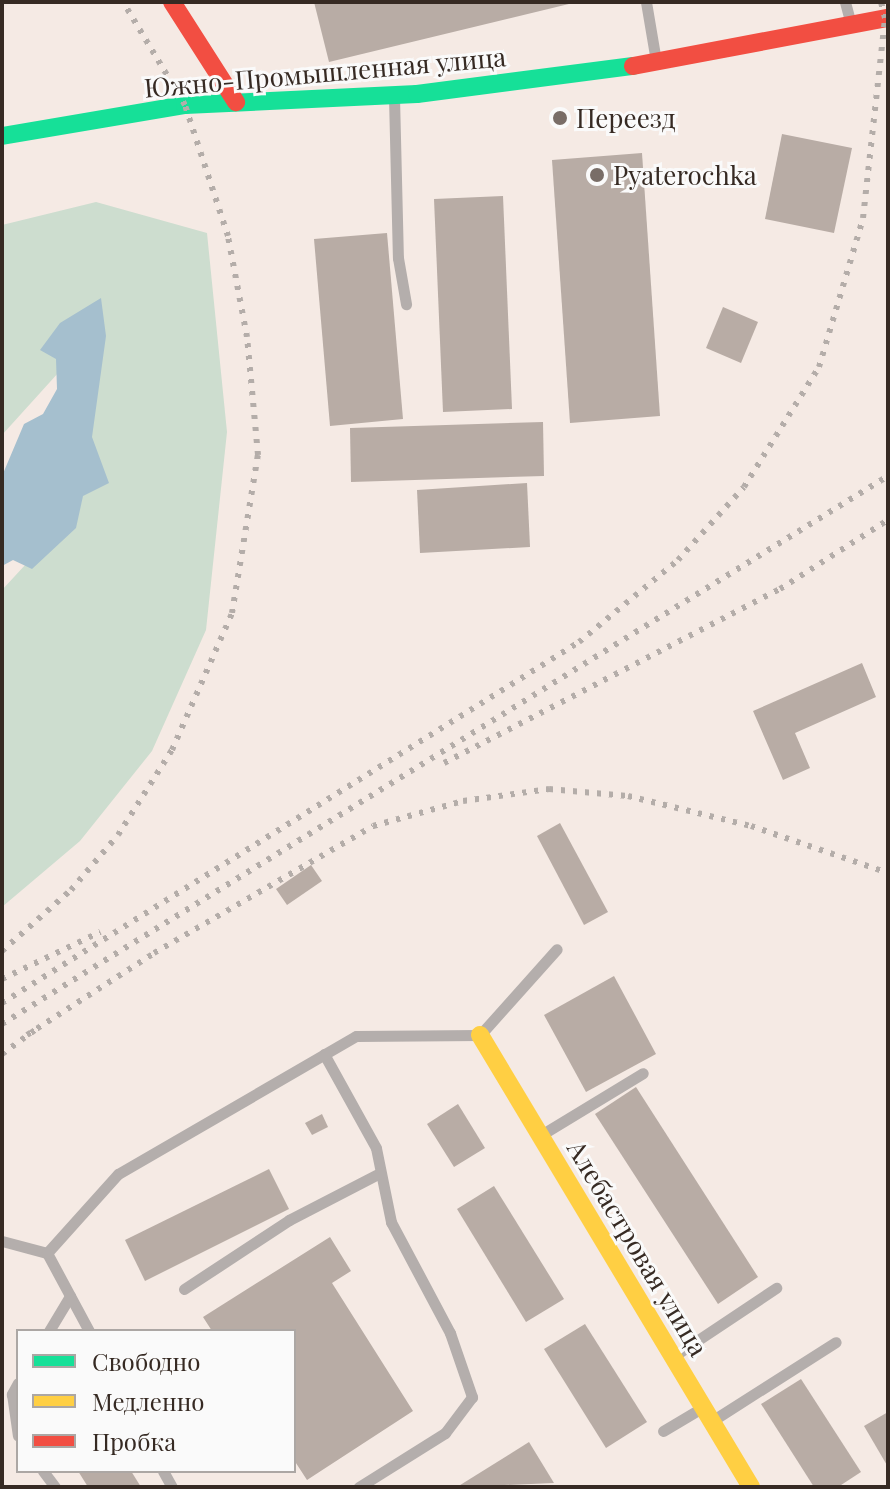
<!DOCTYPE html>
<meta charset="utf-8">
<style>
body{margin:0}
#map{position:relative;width:890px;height:1489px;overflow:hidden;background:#f5eae4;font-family:"Playfair Display",serif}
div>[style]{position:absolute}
.green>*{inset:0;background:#cdddcf}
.water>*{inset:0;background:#a5bfce}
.building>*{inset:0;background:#b8aca5}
.lane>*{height:11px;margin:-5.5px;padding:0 5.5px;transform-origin:5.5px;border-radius:5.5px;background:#b4aeac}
.fast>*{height:18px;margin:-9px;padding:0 9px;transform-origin:9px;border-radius:9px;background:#16e098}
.slow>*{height:18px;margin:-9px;padding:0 9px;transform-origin:9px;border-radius:9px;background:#ffcf43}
.jam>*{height:18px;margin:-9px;padding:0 9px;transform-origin:9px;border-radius:9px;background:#f24e42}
.rail>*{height:6px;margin-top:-3px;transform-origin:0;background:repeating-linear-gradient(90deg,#b4ada9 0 4px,transparent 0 12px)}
.dots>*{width:22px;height:22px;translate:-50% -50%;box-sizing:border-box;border:4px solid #fafafa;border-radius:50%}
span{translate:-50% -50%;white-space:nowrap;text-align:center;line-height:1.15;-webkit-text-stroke:6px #fafafa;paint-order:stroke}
.street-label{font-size:26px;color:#362a23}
.poi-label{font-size:26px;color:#362a23}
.left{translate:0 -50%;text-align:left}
.frame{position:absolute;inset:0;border:4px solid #362a23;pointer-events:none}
.legend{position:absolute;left:16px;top:1329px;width:280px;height:144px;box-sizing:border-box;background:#fafafa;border:2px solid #aca7a4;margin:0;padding:10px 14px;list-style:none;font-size:24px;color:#362a23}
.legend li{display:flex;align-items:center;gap:16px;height:40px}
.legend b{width:40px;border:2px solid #aca7a4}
</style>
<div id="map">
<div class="green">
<i style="clip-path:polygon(96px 202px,207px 233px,227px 432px,206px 630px,152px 751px,80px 841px,2px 907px,2px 590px,75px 511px,97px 330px,2px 435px,2px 225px)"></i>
</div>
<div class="water">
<i style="clip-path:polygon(101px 298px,106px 336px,92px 437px,109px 483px,83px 496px,76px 528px,32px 569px,13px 560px,2px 566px,2px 476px,24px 424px,43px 414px,57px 389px,56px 359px,40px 350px,60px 323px)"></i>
</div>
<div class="building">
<i style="clip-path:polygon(314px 2px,573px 2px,573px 3px,329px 62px)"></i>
<i style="clip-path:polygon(782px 134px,852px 148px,834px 233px,765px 219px)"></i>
<i style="clip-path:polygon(642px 153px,660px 416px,570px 423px,552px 160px)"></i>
<i style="clip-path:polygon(503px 196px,512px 409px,443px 412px,434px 199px)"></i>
<i style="clip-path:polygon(387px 233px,403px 419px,330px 426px,314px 239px)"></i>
<i style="clip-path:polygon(723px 307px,758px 322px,741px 363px,706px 348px)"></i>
<i style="clip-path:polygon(543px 422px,544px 476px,351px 482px,350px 428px)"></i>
<i style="clip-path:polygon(527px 483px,530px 547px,420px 553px,417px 490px)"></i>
<i style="clip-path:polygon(862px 663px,876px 697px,795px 733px,810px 768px,783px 780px,753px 711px)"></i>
<i style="clip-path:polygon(560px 823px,608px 912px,584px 925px,537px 836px)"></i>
<i style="clip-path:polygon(311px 865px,322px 881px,287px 905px,276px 889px)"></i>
<i style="clip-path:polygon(614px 976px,656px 1054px,586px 1092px,544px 1015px)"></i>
<i style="clip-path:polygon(636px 1087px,758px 1277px,718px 1304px,595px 1114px)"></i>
<i style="clip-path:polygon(458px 1104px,485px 1148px,454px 1167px,427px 1124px)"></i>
<i style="clip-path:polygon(322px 1114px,328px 1127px,312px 1135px,305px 1123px)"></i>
<i style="clip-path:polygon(269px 1169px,289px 1209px,145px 1281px,125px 1240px)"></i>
<i style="clip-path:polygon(494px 1186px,564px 1299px,526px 1322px,457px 1209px)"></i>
<i style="clip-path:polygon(330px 1237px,351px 1271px,332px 1283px,413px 1411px,307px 1480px,294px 1460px,294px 1331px,212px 1331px,203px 1317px)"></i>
<i style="clip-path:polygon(585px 1324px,647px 1422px,606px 1448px,544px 1349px)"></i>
<i style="clip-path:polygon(801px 1379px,861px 1472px,838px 1487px,814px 1487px,761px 1404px)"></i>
<i style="clip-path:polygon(888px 1412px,888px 1467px,864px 1426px)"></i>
<i style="clip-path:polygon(529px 1442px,554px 1483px,457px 1487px)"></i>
<i style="clip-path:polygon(78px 1471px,131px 1471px,141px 1487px,88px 1487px)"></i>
</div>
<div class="lane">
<i style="left:646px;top:2px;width:60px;rotate:80.4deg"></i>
<i style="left:845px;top:2px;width:24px;rotate:75deg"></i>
<i style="left:394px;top:97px;width:161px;rotate:88.6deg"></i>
<i style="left:398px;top:258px;width:47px;rotate:80.1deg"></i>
<i style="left:324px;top:1054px;width:107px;rotate:61deg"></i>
<i style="left:376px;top:1148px;width:76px;rotate:78.5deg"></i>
<i style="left:391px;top:1222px;width:126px;rotate:62deg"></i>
<i style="left:450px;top:1333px;width:68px;rotate:71deg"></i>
<i style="left:472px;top:1397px;width:45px;rotate:126.9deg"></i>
<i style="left:445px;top:1433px;width:102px;rotate:147.9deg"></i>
<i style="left:541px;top:1135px;width:119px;rotate:-31.3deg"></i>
<i style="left:2px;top:1241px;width:47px;rotate:14.9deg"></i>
<i style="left:184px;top:1289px;width:126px;rotate:-33.3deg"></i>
<i style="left:289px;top:1220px;width:102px;rotate:-27.3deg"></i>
<i style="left:49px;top:1331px;width:41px;rotate:-59deg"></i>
<i style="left:89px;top:1331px;width:89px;rotate:-118.3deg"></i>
<i style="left:47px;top:1253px;width:106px;rotate:-48.1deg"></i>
<i style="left:118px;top:1174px;width:275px;rotate:-30.1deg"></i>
<i style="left:356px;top:1036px;width:124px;rotate:-0.5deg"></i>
<i style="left:480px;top:1035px;width:115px;rotate:-48.2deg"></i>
<i style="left:674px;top:1356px;width:123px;rotate:-33.7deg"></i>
<i style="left:18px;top:1383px;width:13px;rotate:119deg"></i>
<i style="left:12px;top:1394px;width:42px;rotate:81.9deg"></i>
<i style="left:715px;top:1419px;width:143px;rotate:-32.5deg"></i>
<i style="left:663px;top:1431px;width:43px;rotate:-30.7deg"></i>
<i style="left:43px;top:1471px;width:20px;rotate:53deg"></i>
<i style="left:163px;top:1471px;width:18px;rotate:61deg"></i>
</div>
<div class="fast">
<i style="left:2px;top:136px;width:186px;rotate:-9.6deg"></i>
<i style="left:185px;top:105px;width:232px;rotate:-2.7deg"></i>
<i style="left:417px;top:94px;width:218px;rotate:-7.4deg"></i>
</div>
<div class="slow">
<i style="left:480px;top:1035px;width:527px;rotate:59.05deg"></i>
</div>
<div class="jam">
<i style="left:172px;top:2px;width:119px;rotate:57.4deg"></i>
<i style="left:633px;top:66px;width:259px;rotate:-10.7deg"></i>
</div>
<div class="rail">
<i style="left:444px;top:763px;width:378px;rotate:-27.4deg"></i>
<i style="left:780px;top:589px;width:128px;rotate:-32.6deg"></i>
<i style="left:2px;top:951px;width:92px;rotate:-41.5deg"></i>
<i style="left:71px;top:890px;width:72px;rotate:-49.5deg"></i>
<i style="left:118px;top:835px;width:101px;rotate:-57.6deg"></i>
<i style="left:172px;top:750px;width:150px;rotate:-66.3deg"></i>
<i style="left:232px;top:613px;width:160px;rotate:-80.7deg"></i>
<i style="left:258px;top:455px;width:119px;rotate:-95.3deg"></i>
<i style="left:247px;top:337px;width:103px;rotate:-100.7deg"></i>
<i style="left:228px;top:236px;width:138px;rotate:-108.2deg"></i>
<i style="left:185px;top:105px;width:120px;rotate:-121deg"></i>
<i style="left:2px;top:979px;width:109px;rotate:-25.6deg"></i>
<i style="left:2px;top:1003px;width:681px;rotate:-32.03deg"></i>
<i style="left:579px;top:642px;width:129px;rotate:-39.6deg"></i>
<i style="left:678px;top:560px;width:98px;rotate:-47.9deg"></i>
<i style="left:744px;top:487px;width:142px;rotate:-58deg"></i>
<i style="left:819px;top:367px;width:155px;rotate:-73.5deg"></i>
<i style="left:863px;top:218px;width:201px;rotate:-83.7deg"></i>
<i style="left:885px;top:18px;width:16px;rotate:-104deg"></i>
<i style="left:2px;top:1024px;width:1042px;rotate:-31.74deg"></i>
<i style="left:27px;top:1035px;width:151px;rotate:-32.8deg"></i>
<i style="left:154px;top:953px;width:253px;rotate:-30.1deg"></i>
<i style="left:373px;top:826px;width:93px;rotate:-15.5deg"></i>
<i style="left:463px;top:801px;width:87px;rotate:-7.9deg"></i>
<i style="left:549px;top:789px;width:79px;rotate:5.1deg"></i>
<i style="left:628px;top:796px;width:127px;rotate:13.7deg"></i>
<i style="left:751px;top:826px;width:145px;rotate:18.9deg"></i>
<i style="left:2px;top:1054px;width:41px;rotate:-36deg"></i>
</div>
<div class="dots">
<i style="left:560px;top:118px;background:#796d67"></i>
<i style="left:597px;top:175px;background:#796d67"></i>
</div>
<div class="street-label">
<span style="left:325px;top:72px;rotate:-5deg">Южно-Промышленная улица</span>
<span style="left:638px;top:1248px;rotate:59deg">Алебастровая улица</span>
</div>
<div class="poi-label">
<span class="left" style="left:576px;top:118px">Переезд</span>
<span class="left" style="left:613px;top:175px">Pyaterochka</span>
</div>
<div class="frame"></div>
<ul class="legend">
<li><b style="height:10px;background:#16e098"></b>Свободно</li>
<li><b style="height:10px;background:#ffcf43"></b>Медленно</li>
<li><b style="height:10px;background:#f24e42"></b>Пробка</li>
</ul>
</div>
